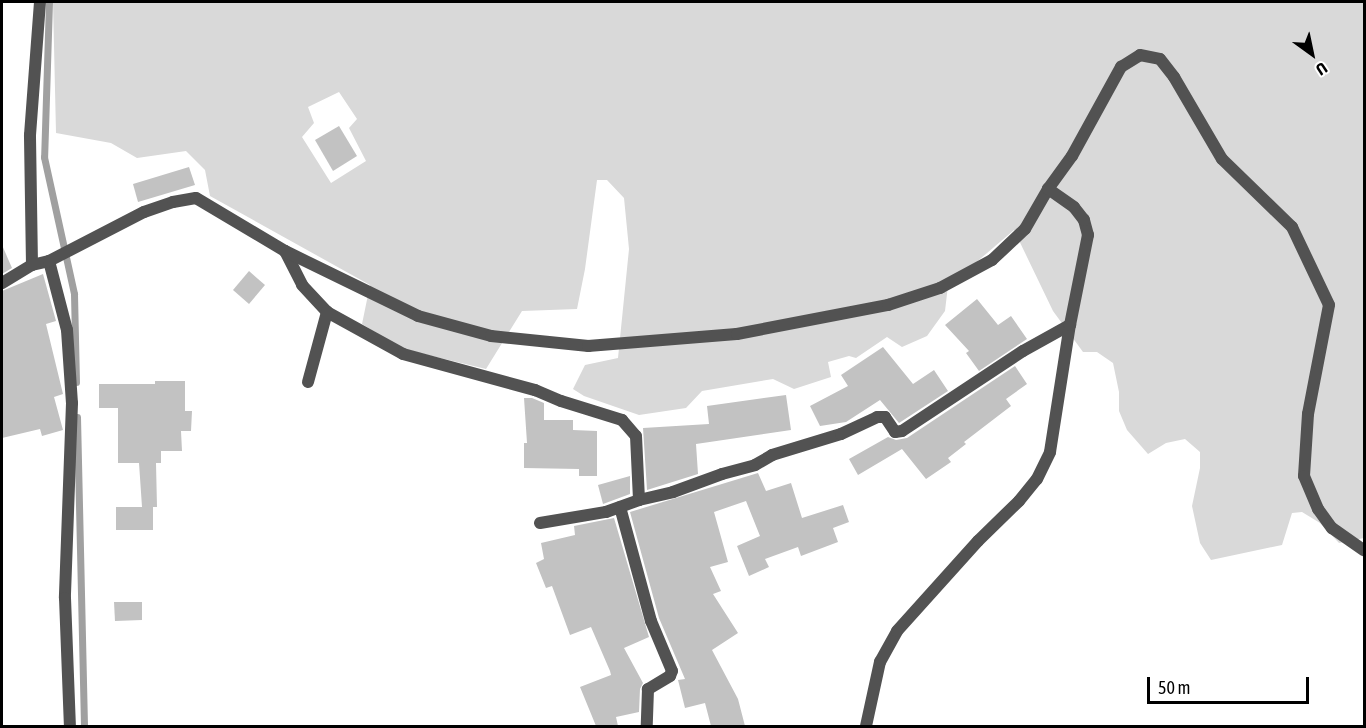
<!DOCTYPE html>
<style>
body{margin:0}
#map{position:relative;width:1366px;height:728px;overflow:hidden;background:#fff;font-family:"Asap Condensed",sans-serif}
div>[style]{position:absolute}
.green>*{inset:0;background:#d9d9d9}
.stream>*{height:7px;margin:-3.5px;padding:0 3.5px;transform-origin:3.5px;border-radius:3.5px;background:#a0a0a0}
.building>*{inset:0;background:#c2c2c2}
.street>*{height:12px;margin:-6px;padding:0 6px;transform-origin:6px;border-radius:6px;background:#525252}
span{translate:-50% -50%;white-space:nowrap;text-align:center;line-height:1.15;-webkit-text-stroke:4.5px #fff;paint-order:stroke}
.frame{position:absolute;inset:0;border:3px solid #000;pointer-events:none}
.north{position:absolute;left:1282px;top:24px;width:60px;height:60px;-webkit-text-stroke:4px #fff;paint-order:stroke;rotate:147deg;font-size:16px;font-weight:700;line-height:24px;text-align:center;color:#000}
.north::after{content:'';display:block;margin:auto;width:21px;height:27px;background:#000;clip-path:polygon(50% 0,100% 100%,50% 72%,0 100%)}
.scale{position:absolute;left:1147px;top:677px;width:162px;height:27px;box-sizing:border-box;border:3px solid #000;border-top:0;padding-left:8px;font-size:18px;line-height:21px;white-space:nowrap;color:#000;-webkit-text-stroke:4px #fff;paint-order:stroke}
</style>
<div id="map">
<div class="green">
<i style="clip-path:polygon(evenodd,53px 2px,1364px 2px,1364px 538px,1339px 543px,1320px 523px,1302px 512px,1292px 513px,1282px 545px,1211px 560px,1200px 543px,1192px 506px,1200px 468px,1200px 452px,1185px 439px,1166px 443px,1148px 454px,1127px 430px,1119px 411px,1119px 392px,1113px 363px,1097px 352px,1083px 352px,1053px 311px,1014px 230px,973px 265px,949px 277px,945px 311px,927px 336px,902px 347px,887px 337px,856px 358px,849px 356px,828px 362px,831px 377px,794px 389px,773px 379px,702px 391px,686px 408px,639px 415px,584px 396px,573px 389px,585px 365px,618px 358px,629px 249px,624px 198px,607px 180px,597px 180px,585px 269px,577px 309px,522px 311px,486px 369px,403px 349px,362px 324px,370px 285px,210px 196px,205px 170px,186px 151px,137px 158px,111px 143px,56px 133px,53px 2px,339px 92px,357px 119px,349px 128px,366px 161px,331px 183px,302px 137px,314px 123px,308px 107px,339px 92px)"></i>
</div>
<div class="stream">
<i style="left:49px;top:2px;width:155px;rotate:91.8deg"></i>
<i style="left:44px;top:157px;width:140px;rotate:77.6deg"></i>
<i style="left:74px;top:294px;width:88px;rotate:88.7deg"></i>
<i style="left:77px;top:417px;width:309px;rotate:88.7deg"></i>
</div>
<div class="building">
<i style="clip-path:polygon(339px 126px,357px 156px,333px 171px,315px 140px)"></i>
<i style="clip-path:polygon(189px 167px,195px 185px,138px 202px,133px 184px)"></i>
<i style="clip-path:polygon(2px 245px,12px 268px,2px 274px)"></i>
<i style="clip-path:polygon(249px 271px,265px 285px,249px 304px,233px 290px)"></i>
<i style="clip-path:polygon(43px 274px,56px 321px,46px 324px,63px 394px,54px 397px,63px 430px,42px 436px,40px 429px,2px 438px,2px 291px)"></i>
<i style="clip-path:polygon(977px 299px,998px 325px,1011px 316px,1027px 339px,979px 371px,966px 353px,969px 351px,945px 325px)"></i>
<i style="clip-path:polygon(883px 347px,913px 384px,934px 370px,948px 391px,899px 423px,880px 400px,846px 422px,820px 426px,810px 406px,848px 386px,841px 375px)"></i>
<i style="clip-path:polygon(1015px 366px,1027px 384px,1006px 399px,1011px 406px,964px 442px,966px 444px,948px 458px,951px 462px,926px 479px,902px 449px,858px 475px,849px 459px,888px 437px,896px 440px,907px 438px)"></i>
<i style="clip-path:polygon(155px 381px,185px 381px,185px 411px,192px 411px,191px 431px,181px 431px,182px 451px,161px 451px,161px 463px,156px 463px,157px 507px,153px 507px,153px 530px,116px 530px,116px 507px,142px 507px,139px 463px,118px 463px,118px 408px,99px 408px,99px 384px,155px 384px)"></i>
<i style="clip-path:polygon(786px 395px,791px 430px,696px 444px,698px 474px,647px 490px,643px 428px,709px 424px,707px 406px)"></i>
<i style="clip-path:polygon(524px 398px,532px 398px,544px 403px,544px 420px,573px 420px,573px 430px,597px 431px,597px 476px,579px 476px,579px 469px,524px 468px,524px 443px,527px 443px)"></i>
<i style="clip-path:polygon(758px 473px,766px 491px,791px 483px,802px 518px,843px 505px,849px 522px,833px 528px,838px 542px,801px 556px,798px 547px,765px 559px,769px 567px,749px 576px,737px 546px,760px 536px,746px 501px,714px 512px,728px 562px,710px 567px,721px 591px,713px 594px,738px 633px,712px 650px,738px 699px,745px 726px,711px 726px,705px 703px,685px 708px,678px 680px,685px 679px,659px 618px,630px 512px)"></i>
<i style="clip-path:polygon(630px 476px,630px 494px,603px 504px,598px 485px)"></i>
<i style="clip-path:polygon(614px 518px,649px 637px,624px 648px,643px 683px,640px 689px,639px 712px,616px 717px,618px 726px,596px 726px,580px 687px,611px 675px,610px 671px,591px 627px,570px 635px,552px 586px,546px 588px,536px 563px,544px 559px,541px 543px,575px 535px,574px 526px)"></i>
<i style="clip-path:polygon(114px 602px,142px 602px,142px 620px,115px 621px)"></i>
</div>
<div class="street">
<i style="left:285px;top:251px;width:38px;rotate:63deg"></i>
<i style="left:302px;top:285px;width:37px;rotate:47deg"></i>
<i style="left:327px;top:312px;width:87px;rotate:28.9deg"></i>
<i style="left:403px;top:354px;width:137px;rotate:15.3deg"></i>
<i style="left:535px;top:390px;width:28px;rotate:23deg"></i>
<i style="left:561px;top:401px;width:64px;rotate:17.3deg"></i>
<i style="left:622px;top:420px;width:21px;rotate:49deg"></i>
<i style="left:636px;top:436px;width:64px;rotate:87.3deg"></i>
<i style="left:49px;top:261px;width:71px;rotate:75.4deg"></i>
<i style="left:67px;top:330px;width:73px;rotate:86.1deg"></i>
<i style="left:72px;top:403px;width:195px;rotate:92.1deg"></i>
<i style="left:65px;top:598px;width:128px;rotate:87.8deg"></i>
<i style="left:32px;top:265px;width:130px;rotate:-90.9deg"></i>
<i style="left:30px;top:135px;width:133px;rotate:-85.7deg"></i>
<i style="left:2px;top:283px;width:35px;rotate:-31deg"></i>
<i style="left:32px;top:265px;width:17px;rotate:-13deg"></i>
<i style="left:49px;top:261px;width:107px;rotate:-27.3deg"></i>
<i style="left:144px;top:212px;width:31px;rotate:-19deg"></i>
<i style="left:173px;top:202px;width:23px;rotate:-10deg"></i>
<i style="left:196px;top:198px;width:104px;rotate:30.8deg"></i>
<i style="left:285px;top:251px;width:148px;rotate:26deg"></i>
<i style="left:418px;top:316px;width:76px;rotate:15.3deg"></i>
<i style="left:491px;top:336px;width:98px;rotate:5.9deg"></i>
<i style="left:588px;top:346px;width:149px;rotate:-4.6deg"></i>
<i style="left:737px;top:334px;width:154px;rotate:-10.9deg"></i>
<i style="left:888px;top:305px;width:55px;rotate:-18.1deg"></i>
<i style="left:940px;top:288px;width:59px;rotate:-28.3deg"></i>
<i style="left:992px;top:260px;width:45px;rotate:-43.2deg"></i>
<i style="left:1025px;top:229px;width:46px;rotate:-60.1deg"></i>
<i style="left:1048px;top:189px;width:41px;rotate:-54deg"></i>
<i style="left:1072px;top:156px;width:102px;rotate:-61.2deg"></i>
<i style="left:1121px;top:67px;width:22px;rotate:-32deg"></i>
<i style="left:1140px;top:55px;width:20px;rotate:11deg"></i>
<i style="left:1160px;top:59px;width:23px;rotate:52deg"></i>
<i style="left:1174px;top:77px;width:95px;rotate:59.7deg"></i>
<i style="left:1222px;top:159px;width:98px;rotate:44.2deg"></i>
<i style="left:1292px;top:227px;width:86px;rotate:64.6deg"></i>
<i style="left:1329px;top:305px;width:111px;rotate:100.9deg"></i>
<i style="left:1308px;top:414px;width:62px;rotate:93.7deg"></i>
<i style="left:1304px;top:476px;width:36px;rotate:67deg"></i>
<i style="left:1318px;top:509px;width:24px;rotate:54deg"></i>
<i style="left:1332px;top:528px;width:39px;rotate:35deg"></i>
<i style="left:308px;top:382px;width:73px;rotate:-74.8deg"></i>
<i style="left:620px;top:507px;width:118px;rotate:74.8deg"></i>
<i style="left:651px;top:621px;width:54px;rotate:67.2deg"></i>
<i style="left:672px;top:671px;width:5px;rotate:112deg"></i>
<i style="left:670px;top:676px;width:26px;rotate:149deg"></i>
<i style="left:648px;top:689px;width:37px;rotate:92deg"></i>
<i style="left:540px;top:523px;width:67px;rotate:-9.5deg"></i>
<i style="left:606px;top:512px;width:35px;rotate:-20deg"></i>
<i style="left:639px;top:500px;width:35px;rotate:-13deg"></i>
<i style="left:673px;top:492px;width:52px;rotate:-20.2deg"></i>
<i style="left:722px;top:474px;width:34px;rotate:-15deg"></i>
<i style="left:755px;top:465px;width:20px;rotate:-30deg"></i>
<i style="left:772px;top:455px;width:72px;rotate:-16.9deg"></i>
<i style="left:841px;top:434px;width:40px;rotate:-25deg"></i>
<i style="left:877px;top:417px;width:8px"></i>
<i style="left:885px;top:417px;width:18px;rotate:56deg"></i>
<i style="left:895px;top:432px;width:7px;rotate:-8deg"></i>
<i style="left:902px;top:431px;width:145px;rotate:-33.5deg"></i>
<i style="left:1023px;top:351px;width:54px;rotate:-29deg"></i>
<i style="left:866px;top:726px;width:66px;rotate:-77.7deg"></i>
<i style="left:880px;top:662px;width:35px;rotate:-61deg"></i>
<i style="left:897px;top:631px;width:121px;rotate:-48deg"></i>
<i style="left:978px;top:541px;width:57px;rotate:-44.3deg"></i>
<i style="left:1019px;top:501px;width:28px;rotate:-51deg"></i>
<i style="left:1037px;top:479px;width:30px;rotate:-64deg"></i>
<i style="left:1050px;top:452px;width:129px;rotate:-81.1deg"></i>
<i style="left:1070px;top:325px;width:92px;rotate:-78.7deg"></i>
<i style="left:1088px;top:235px;width:16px;rotate:-105deg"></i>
<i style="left:1084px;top:220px;width:16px;rotate:-128deg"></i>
<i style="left:1074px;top:207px;width:32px;rotate:-145deg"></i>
</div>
<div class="frame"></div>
<div class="north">U</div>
<div class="scale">50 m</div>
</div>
